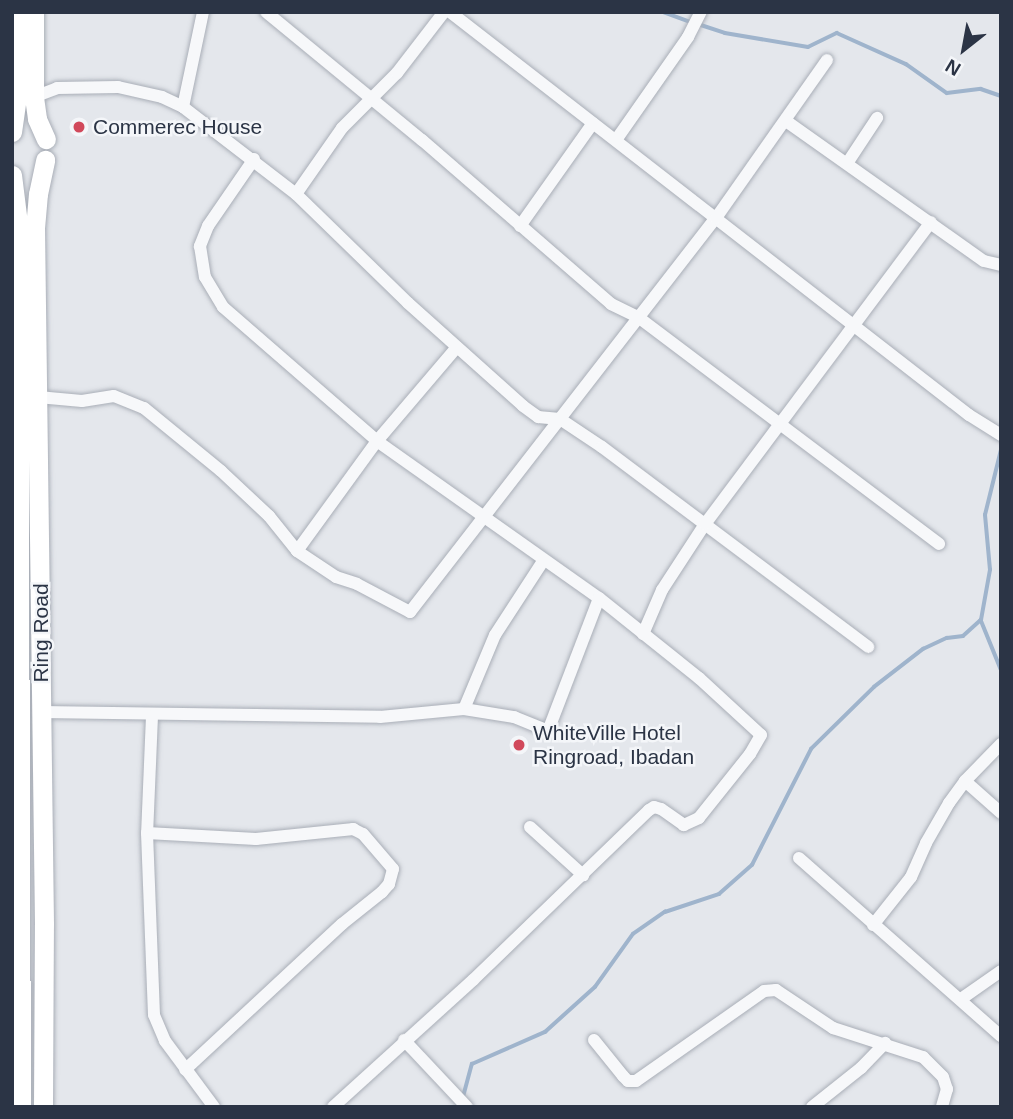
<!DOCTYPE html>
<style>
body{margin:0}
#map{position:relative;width:1013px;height:1119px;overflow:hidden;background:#e4e7ec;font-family:Arial,sans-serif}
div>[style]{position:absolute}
.stream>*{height:3.5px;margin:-1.75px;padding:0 1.75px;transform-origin:1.75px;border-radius:1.75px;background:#9fb4cc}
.roads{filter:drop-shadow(0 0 2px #a9aeb7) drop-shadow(0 0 2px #a9aeb7)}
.street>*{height:12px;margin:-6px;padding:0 6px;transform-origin:6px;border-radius:6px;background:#f7f8fa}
.primary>*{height:19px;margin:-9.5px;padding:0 9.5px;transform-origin:9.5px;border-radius:9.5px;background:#fff}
.dots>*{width:19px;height:19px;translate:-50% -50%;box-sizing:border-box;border:4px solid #f4f6f9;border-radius:50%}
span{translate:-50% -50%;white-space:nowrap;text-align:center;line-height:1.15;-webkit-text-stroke:5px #f4f6f9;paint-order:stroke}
.poi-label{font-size:21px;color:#2b3445}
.left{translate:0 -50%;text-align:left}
.street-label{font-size:21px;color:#2b3445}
.frame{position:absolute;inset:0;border:14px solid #2b3445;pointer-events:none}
.north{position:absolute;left:929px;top:14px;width:70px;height:70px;-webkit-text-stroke:5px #f4f6f9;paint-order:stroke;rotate:211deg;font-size:19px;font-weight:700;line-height:28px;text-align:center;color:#2b3445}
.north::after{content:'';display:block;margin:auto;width:24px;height:32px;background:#2b3445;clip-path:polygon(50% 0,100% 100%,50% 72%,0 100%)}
</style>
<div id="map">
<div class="stream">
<i style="left:663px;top:12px;width:30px;rotate:20deg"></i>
<i style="left:698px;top:24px;width:28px;rotate:18deg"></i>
<i style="left:725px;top:33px;width:84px;rotate:9.6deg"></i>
<i style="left:808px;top:47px;width:32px;rotate:-26deg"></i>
<i style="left:837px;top:33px;width:76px;rotate:24.2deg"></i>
<i style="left:906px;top:64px;width:50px;rotate:35.3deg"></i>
<i style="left:947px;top:93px;width:34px;rotate:-7deg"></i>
<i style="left:981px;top:89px;width:21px;rotate:19deg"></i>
<i style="left:981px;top:620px;width:53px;rotate:67.8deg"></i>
<i style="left:463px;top:1097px;width:34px;rotate:-75deg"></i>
<i style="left:472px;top:1064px;width:80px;rotate:-23.7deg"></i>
<i style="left:545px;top:1032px;width:67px;rotate:-42deg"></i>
<i style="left:595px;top:987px;width:65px;rotate:-54.4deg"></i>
<i style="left:633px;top:934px;width:39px;rotate:-35deg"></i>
<i style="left:665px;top:912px;width:57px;rotate:-18.4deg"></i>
<i style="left:719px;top:894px;width:44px;rotate:-41.3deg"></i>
<i style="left:752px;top:865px;width:130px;rotate:-63deg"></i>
<i style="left:811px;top:749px;width:88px;rotate:-44.5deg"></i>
<i style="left:874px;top:687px;width:62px;rotate:-37.8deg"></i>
<i style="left:923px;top:649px;width:26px;rotate:-25deg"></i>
<i style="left:947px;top:638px;width:16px;rotate:-7deg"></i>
<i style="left:963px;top:636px;width:24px;rotate:-42deg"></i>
<i style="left:981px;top:620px;width:51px;rotate:-79.8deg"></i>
<i style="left:990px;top:570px;width:55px;rotate:-95.2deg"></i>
<i style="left:985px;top:515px;width:67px;rotate:-76.2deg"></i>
</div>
<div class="roads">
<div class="street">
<i style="left:266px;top:12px;width:202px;rotate:39.4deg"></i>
<i style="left:422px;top:140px;width:250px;rotate:40.9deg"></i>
<i style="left:611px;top:304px;width:30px;rotate:26deg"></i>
<i style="left:638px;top:317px;width:377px;rotate:37deg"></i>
<i style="left:450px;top:12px;width:657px;rotate:37.83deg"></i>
<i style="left:969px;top:415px;width:38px;rotate:32deg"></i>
<i style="left:34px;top:97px;width:25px;rotate:-21deg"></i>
<i style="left:57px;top:88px;width:61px;rotate:-0.9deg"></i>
<i style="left:118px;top:87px;width:45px;rotate:12.8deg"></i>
<i style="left:162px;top:97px;width:23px;rotate:25deg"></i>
<i style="left:183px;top:107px;width:143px;rotate:37.6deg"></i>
<i style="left:296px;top:194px;width:156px;rotate:44.2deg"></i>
<i style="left:408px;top:303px;width:154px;rotate:41.8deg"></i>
<i style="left:523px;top:406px;width:19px;rotate:36deg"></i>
<i style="left:538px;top:417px;width:22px;rotate:5deg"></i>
<i style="left:560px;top:419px;width:50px;rotate:33.7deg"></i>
<i style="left:602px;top:447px;width:333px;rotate:36.9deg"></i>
<i style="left:183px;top:107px;width:97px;rotate:-78.1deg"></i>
<i style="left:786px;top:121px;width:242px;rotate:35.3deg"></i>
<i style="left:984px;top:261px;width:17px;rotate:13deg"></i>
<i style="left:616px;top:140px;width:126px;rotate:-55deg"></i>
<i style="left:688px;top:37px;width:28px;rotate:-63deg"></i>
<i style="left:254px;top:159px;width:81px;rotate:124.5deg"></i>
<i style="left:208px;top:226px;width:22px;rotate:112deg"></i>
<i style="left:200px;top:246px;width:31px;rotate:81deg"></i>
<i style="left:205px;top:277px;width:35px;rotate:59deg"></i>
<i style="left:223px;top:307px;width:204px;rotate:41deg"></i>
<i style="left:377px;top:441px;width:272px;rotate:35.3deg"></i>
<i style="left:599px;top:598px;width:128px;rotate:38.7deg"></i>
<i style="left:699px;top:678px;width:84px;rotate:42.6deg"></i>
<i style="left:761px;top:735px;width:22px;rotate:120deg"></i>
<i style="left:750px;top:754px;width:82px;rotate:128.6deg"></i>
<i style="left:699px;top:818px;width:17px;rotate:155deg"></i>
<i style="left:684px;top:825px;width:28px;rotate:-145deg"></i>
<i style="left:661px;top:809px;width:7px;rotate:-164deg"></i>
<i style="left:654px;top:807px;width:6px;rotate:149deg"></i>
<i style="left:649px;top:810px;width:245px;rotate:136deg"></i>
<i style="left:473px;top:980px;width:189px;rotate:137.8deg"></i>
<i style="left:848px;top:162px;width:53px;rotate:-56.6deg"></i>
<i style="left:296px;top:194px;width:80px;rotate:-55.1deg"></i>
<i style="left:342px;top:128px;width:78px;rotate:-45deg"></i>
<i style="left:397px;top:73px;width:77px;rotate:-52.4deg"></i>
<i style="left:520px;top:226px;width:126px;rotate:-54.7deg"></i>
<i style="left:38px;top:397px;width:44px;rotate:5.2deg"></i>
<i style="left:82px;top:401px;width:32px;rotate:-9deg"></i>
<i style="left:114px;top:396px;width:32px;rotate:22deg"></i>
<i style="left:144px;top:408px;width:99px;rotate:39.3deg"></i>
<i style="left:221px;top:471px;width:66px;rotate:43.2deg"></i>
<i style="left:269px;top:516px;width:45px;rotate:51.3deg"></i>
<i style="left:297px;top:551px;width:47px;rotate:33.7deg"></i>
<i style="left:336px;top:577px;width:22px;rotate:18deg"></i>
<i style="left:357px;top:584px;width:60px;rotate:27.8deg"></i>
<i style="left:410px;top:612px;width:499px;rotate:-52.2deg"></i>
<i style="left:716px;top:218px;width:193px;rotate:-54.9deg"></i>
<i style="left:297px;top:551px;width:136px;rotate:-54deg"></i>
<i style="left:377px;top:441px;width:123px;rotate:-49.6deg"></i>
<i style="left:643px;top:634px;width:48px;rotate:-66.6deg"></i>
<i style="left:662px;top:590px;width:79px;rotate:-56.9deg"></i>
<i style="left:705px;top:524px;width:377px;rotate:-53.2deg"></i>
<i style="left:464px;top:709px;width:80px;rotate:-67.3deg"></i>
<i style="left:495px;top:635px;width:88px;rotate:-57deg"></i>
<i style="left:41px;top:712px;width:339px;rotate:0.8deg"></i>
<i style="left:380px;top:717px;width:84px;rotate:-5.4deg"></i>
<i style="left:464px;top:709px;width:51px;rotate:9.1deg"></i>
<i style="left:514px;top:717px;width:37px;rotate:22deg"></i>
<i style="left:548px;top:731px;width:142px;rotate:-69deg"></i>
<i style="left:152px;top:716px;width:117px;rotate:92.4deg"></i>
<i style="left:147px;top:833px;width:182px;rotate:87.8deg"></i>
<i style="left:154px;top:1015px;width:28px;rotate:67deg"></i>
<i style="left:165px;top:1041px;width:82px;rotate:53.4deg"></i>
<i style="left:965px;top:781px;width:48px;rotate:41.6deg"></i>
<i style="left:530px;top:827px;width:72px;rotate:42.2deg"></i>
<i style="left:147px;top:833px;width:109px;rotate:3.2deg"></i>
<i style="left:256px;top:839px;width:98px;rotate:-5.9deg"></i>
<i style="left:353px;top:829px;width:11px;rotate:27deg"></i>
<i style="left:363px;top:834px;width:46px;rotate:49.4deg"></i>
<i style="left:393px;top:869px;width:16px;rotate:105deg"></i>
<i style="left:389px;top:884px;width:11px;rotate:131deg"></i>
<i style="left:382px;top:892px;width:51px;rotate:141.3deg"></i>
<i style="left:342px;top:924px;width:214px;rotate:137.1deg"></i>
<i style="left:799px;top:858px;width:269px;rotate:41.4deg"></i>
<i style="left:873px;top:925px;width:61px;rotate:-51.6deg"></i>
<i style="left:911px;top:877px;width:37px;rotate:-66deg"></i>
<i style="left:926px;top:843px;width:46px;rotate:-60.1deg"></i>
<i style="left:949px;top:803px;width:27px;rotate:-54deg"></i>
<i style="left:965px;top:781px;width:52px;rotate:-45.8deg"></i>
<i style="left:961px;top:999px;width:49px;rotate:-35deg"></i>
<i style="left:404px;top:1040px;width:92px;rotate:46.8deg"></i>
<i style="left:594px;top:1040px;width:46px;rotate:51.1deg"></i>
<i style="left:623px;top:1076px;width:7px;rotate:45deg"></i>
<i style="left:628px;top:1081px;width:8px"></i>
<i style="left:636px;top:1081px;width:156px;rotate:-35.1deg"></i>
<i style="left:764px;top:991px;width:12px;rotate:-5deg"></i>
<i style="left:776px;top:990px;width:69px;rotate:33.7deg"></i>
<i style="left:833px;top:1028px;width:95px;rotate:17.9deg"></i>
<i style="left:923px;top:1057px;width:28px;rotate:45deg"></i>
<i style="left:943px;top:1077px;width:13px;rotate:72deg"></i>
<i style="left:947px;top:1089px;width:19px;rotate:106deg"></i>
<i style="left:812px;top:1107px;width:63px;rotate:-38.5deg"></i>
<i style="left:861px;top:1068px;width:35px;rotate:-46deg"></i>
</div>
<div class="primary">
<i style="left:34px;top:12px;width:85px;rotate:90deg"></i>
<i style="left:34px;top:97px;width:22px;rotate:82deg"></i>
<i style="left:37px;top:119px;width:22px;rotate:66deg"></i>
<i style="left:12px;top:132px;width:34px;rotate:-82deg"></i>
<i style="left:17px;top:98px;width:86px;rotate:-90deg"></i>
<i style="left:12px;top:175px;width:48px;rotate:82.9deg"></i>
<i style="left:18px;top:223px;width:884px;rotate:89.81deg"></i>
<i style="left:43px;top:1107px;width:183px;rotate:-89.7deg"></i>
<i style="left:44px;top:924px;width:696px;rotate:-90.74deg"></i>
<i style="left:35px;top:228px;width:34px;rotate:-85deg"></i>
<i style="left:38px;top:194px;width:35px;rotate:-78deg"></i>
</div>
</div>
<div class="dots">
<i style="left:79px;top:127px;background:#d1495b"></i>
<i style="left:519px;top:745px;background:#d1495b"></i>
</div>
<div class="poi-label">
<span class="left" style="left:93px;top:127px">Commerec House</span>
<span class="left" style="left:533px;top:745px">WhiteVille Hotel<br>Ringroad, Ibadan</span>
</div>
<div class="street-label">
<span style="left:41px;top:633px;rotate:-90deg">Ring Road</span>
</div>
<div class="frame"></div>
<div class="north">N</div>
</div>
